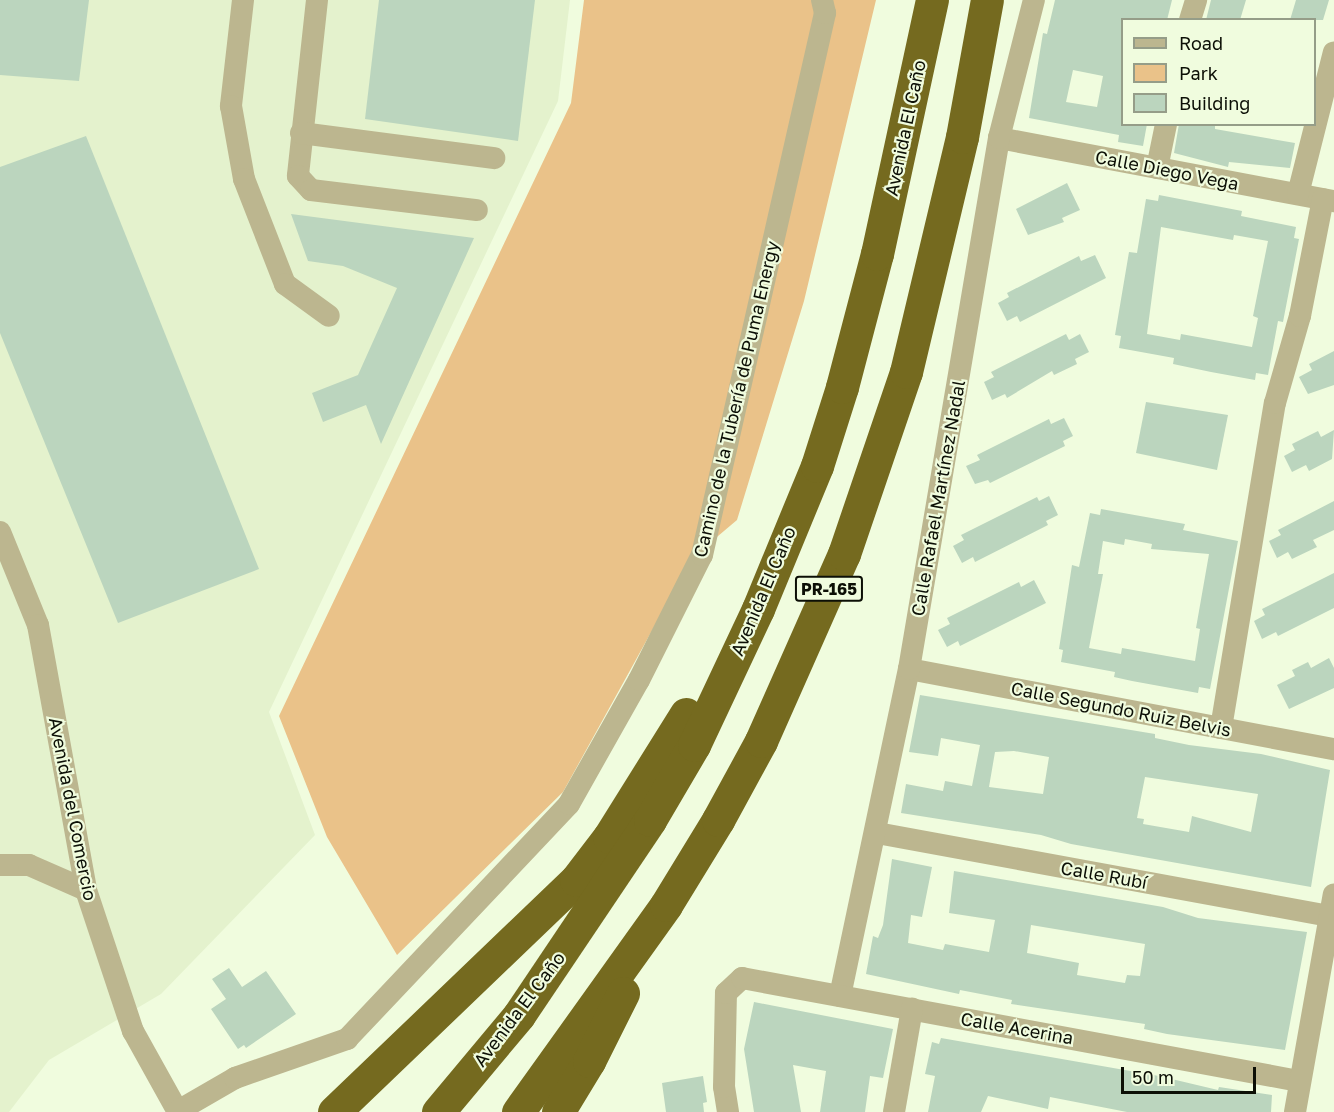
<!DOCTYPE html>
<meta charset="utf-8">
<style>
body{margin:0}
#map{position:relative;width:1334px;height:1112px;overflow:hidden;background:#f0fcde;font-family:"Golos Text",sans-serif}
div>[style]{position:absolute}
.built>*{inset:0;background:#e4f2cd}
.green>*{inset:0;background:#eac289}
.building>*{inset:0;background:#bbd5be}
.minor>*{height:22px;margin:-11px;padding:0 11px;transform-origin:11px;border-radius:11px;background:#bcb68f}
.highway>*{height:33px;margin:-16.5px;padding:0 16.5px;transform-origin:16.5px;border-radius:16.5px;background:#756a1f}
span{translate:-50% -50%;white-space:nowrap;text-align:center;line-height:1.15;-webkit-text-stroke:4.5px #f0fcde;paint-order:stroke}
.shield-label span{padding:2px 4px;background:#f0fcde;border:2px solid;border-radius:4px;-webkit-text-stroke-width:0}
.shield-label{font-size:16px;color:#0c0f06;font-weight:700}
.street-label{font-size:18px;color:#0c0f06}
.legend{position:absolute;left:1121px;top:18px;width:195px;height:108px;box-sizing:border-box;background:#f0fcde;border:2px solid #959d88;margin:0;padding:8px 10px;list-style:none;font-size:18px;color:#0c0f06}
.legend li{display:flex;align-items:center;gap:12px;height:30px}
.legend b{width:30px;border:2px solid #959d88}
.scale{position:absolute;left:1121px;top:1067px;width:135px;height:27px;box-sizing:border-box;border:3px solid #0c0f06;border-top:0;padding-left:8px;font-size:18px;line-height:21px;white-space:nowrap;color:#0c0f06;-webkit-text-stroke:4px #f0fcde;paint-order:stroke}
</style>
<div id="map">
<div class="built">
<i style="clip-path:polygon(0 0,570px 0,558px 101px,269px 712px,315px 835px,161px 994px,49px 1060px,9px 1112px,0 1112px)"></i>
</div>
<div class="green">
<i style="clip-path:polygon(584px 0,876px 0,804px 301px,737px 520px,692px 558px,563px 792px,397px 955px,327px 837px,279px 716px,571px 103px)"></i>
</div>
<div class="building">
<i style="clip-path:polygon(0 0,89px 0,79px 81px,0 75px)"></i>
<i style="clip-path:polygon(379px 0,535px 0,518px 141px,365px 119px)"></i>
<i style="clip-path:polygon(evenodd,1055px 0,1172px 0,1167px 20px,1122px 20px,1122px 124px,1147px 124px,1143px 146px,1118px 142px,1119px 135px,1029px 118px,1043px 33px,1047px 34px,1055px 0,1073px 70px,1103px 76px,1097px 107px,1066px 102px,1073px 70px)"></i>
<i style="clip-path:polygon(1211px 0,1246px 0,1240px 20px,1206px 20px)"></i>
<i style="clip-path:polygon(1296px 0,1329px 0,1323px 20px,1290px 20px)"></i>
<i style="clip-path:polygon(1179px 124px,1215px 124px,1215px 129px,1295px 143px,1290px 168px,1229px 162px,1228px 167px,1174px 153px)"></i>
<i style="clip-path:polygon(86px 136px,259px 569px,118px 623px,0 333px,0 167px)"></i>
<i style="clip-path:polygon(1067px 183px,1080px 210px,1062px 218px,1064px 222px,1028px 235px,1016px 209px)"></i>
<i style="clip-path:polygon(evenodd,1159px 195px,1242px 211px,1241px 216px,1296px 227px,1294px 238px,1299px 239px,1283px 322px,1278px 321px,1268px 375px,1256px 373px,1255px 380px,1211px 372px,1173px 364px,1174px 358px,1119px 348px,1121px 336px,1115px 335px,1129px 252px,1137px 253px,1146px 199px,1158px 201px,1159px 195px,1161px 227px,1233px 240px,1234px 235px,1268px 241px,1253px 316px,1258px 318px,1252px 347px,1181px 334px,1180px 340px,1147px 334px,1161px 227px)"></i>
<i style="clip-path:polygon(291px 214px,474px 238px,381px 444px,366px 405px,323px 422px,312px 393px,358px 375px,397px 288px,343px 266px,308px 261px)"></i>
<i style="clip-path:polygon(1095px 255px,1106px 278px,1020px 322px,1017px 316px,1007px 321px,998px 303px,1009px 297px,1007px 293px,1079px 256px,1081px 261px)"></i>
<i style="clip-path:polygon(1066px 334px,1069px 340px,1080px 334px,1089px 352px,1075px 359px,1077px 364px,1054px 375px,1052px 371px,1007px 398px,1005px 394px,992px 400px,984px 382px,994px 377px,991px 372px)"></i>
<i style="clip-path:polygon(1334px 351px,1334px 385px,1308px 394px,1299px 377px,1312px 370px,1309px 364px)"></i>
<i style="clip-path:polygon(1146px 402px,1228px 415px,1217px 470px,1136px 453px)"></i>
<i style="clip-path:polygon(1064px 418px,1073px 436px,1063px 441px,1065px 446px,990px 483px,988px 480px,975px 484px,966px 466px,980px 460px,977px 455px,1049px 419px,1051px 424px)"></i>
<i style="clip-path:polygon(1334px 430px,1332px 459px,1309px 471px,1306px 465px,1292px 472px,1284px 456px,1295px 450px,1292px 444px,1318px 431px,1321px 437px)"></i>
<i style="clip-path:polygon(1049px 496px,1058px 515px,1046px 521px,1048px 525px,975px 562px,973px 557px,962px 563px,953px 546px,964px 540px,961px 535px,1037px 497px,1039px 501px)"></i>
<i style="clip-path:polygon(1334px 501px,1334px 530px,1313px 540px,1317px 547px,1292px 559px,1288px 552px,1277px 558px,1269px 541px,1281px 535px,1278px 530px)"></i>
<i style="clip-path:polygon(evenodd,1101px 509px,1185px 524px,1183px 530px,1238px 541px,1210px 689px,1199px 687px,1198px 693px,1132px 681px,1114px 677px,1115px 672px,1061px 662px,1063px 650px,1059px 649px,1072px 565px,1079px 567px,1090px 513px,1100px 515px,1101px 509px,1125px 539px,1152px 544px,1151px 549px,1209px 554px,1196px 628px,1200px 629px,1195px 661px,1122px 648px,1121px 654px,1089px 648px,1103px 574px,1098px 574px,1103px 541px,1124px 545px,1125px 539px)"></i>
<i style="clip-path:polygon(1334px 573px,1334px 608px,1278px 636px,1276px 632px,1262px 639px,1254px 621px,1265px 615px,1262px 609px)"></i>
<i style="clip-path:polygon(1034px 580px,1046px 603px,960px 646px,958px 641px,947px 647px,938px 630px,950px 624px,947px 618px,1019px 582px,1021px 587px)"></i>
<i style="clip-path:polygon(1329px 658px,1334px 668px,1334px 688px,1289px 709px,1277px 685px,1295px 676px,1292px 670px,1308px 662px,1311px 668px)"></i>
<i style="clip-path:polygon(evenodd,920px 695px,1155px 734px,1155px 738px,1189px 745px,1261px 754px,1330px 770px,1311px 887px,1071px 844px,1041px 835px,901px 813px,906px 784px,943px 791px,945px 781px,972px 786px,980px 745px,941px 738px,938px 756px,909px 752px,920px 695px,1014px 751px,1049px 757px,1043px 794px,989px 787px,995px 752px,1014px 751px,920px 695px,1145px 777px,1258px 794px,1251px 832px,1192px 816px,1189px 832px,1143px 824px,1144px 819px,1137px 818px,1145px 777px)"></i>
<i style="clip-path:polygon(evenodd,892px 859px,932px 867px,922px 917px,911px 915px,908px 943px,943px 950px,945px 944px,989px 952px,995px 920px,949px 913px,954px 871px,1163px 907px,1198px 918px,1307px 932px,1285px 1050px,1167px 1034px,1144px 1029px,1145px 1024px,1011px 1004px,1012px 1000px,960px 990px,959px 994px,866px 974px,873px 936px,878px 938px,883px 925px,892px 859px,1031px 925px,1145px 944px,1140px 976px,1127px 975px,1125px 983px,1077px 975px,1079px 963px,1027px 953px,1031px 925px)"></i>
<i style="clip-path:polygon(229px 968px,242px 987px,266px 971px,296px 1014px,246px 1048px,244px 1045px,238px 1049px,211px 1009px,226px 999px,212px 979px)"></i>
<i style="clip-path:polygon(754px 1002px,893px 1029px,883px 1078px,870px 1076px,865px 1112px,820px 1112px,826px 1071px,793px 1065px,801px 1112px,754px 1112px,744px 1049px)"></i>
<i style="clip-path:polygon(941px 1038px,1159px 1076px,1218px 1090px,1219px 1087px,1272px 1095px,1271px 1112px,1127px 1112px,1050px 1097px,1048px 1109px,988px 1096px,981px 1112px,928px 1112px,935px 1076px,925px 1074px,932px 1042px,939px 1044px)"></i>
<i style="clip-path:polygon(703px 1076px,707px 1102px,703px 1103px,704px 1112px,666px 1112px,662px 1083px)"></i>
</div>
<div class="minor">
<i style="left:243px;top:0;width:107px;rotate:96.5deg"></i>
<i style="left:231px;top:106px;width:74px;rotate:79.9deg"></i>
<i style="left:244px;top:179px;width:113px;rotate:68.7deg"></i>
<i style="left:285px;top:284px;width:54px;rotate:36deg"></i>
<i style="left:317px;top:0;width:177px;rotate:96.2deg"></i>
<i style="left:298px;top:176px;width:19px;rotate:47deg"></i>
<i style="left:311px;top:190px;width:167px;rotate:6.9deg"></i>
<i style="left:1190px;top:20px;width:21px;rotate:-73deg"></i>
<i style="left:301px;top:133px;width:195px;rotate:7.4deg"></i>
<i style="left:999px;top:138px;width:341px;rotate:10.7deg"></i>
<i style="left:1157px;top:168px;width:45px;rotate:-78.4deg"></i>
<i style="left:1298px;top:194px;width:146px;rotate:-75.8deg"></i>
<i style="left:0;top:532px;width:100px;rotate:67.8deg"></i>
<i style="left:38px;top:625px;width:269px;rotate:79.7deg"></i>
<i style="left:86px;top:890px;width:149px;rotate:71.6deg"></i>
<i style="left:133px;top:1031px;width:93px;rotate:60.9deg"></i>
<i style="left:909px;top:669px;width:432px;rotate:10.7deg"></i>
<i style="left:1221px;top:728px;width:329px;rotate:-80.6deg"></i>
<i style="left:1275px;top:403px;width:91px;rotate:-74deg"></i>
<i style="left:1300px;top:316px;width:119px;rotate:-78.9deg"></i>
<i style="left:877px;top:833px;width:465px;rotate:10.4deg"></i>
<i style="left:0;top:865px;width:29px"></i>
<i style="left:29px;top:865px;width:62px;rotate:23.7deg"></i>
<i style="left:840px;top:996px;width:334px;rotate:-78.1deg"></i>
<i style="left:909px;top:669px;width:539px;rotate:-80.38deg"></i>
<i style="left:999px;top:138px;width:142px;rotate:-75.8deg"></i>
<i style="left:178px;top:1111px;width:66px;rotate:-30.1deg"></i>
<i style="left:235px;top:1078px;width:119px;rotate:-19.2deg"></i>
<i style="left:347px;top:1039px;width:323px;rotate:-46.6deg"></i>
<i style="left:569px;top:804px;width:142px;rotate:-60.6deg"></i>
<i style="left:639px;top:680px;width:140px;rotate:-63.3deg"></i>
<i style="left:702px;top:555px;width:556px;rotate:-77.21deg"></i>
<i style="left:825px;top:13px;width:13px;rotate:-103deg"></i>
<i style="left:728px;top:1112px;width:25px;rotate:-99deg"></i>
<i style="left:724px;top:1087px;width:94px;rotate:-88.8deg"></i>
<i style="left:726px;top:993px;width:22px;rotate:-43deg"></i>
<i style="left:742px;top:978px;width:566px;rotate:10.48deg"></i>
<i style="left:894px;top:1112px;width:105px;rotate:-80.1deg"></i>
<i style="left:1295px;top:1112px;width:221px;rotate:-79.9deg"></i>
</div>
<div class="highway">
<i style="left:334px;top:1112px;width:335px;rotate:-43.8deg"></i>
<i style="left:576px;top:880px;width:54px;rotate:-52.5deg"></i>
<i style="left:609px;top:837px;width:145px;rotate:-58deg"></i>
<i style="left:438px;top:1112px;width:126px;rotate:-50.1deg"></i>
<i style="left:519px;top:1015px;width:235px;rotate:-56.1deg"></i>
<i style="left:650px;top:820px;width:87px;rotate:-59.6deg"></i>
<i style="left:694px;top:745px;width:150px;rotate:-64.8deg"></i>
<i style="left:758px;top:609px;width:155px;rotate:-67.6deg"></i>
<i style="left:817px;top:466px;width:83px;rotate:-72.4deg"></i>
<i style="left:842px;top:387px;width:138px;rotate:-75.3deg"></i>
<i style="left:877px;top:254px;width:260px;rotate:-77.8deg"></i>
<i style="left:518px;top:1112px;width:254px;rotate:-54.4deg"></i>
<i style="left:666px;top:905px;width:100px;rotate:-58.5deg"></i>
<i style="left:718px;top:820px;width:90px;rotate:-61.4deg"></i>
<i style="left:761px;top:741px;width:205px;rotate:-66.1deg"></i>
<i style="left:844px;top:554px;width:192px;rotate:-71.2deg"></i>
<i style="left:906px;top:372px;width:242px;rotate:-76.6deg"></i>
<i style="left:962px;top:137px;width:139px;rotate:-79.7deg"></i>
<i style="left:558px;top:1112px;width:60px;rotate:-58.7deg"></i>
<i style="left:589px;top:1061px;width:76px;rotate:-63.4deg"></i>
</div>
<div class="shield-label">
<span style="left:829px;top:589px">PR-165</span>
</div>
<div class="street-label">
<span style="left:905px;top:128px;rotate:-78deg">Avenida El Caño</span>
<span style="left:1167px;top:170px;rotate:11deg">Calle Diego Vega</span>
<span style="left:736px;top:399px;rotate:-77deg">Camino de la Tubería de Puma Energy</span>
<span style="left:938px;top:498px;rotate:-80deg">Calle Rafael Martínez Nadal</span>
<span style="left:763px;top:591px;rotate:-67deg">Avenida El Caño</span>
<span style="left:1121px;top:709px;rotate:11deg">Calle Segundo Ruiz Belvis</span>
<span style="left:73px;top:809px;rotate:79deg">Avenida del Comercio</span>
<span style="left:1104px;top:875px;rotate:10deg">Calle Rubí</span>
<span style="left:519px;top:1009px;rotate:-53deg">Avenida El Caño</span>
<span style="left:1017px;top:1028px;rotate:10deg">Calle Acerina</span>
</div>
<ul class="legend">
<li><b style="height:8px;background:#bcb68f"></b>Road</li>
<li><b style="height:16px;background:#eac289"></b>Park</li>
<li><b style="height:16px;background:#bbd5be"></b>Building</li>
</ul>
<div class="scale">50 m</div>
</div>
